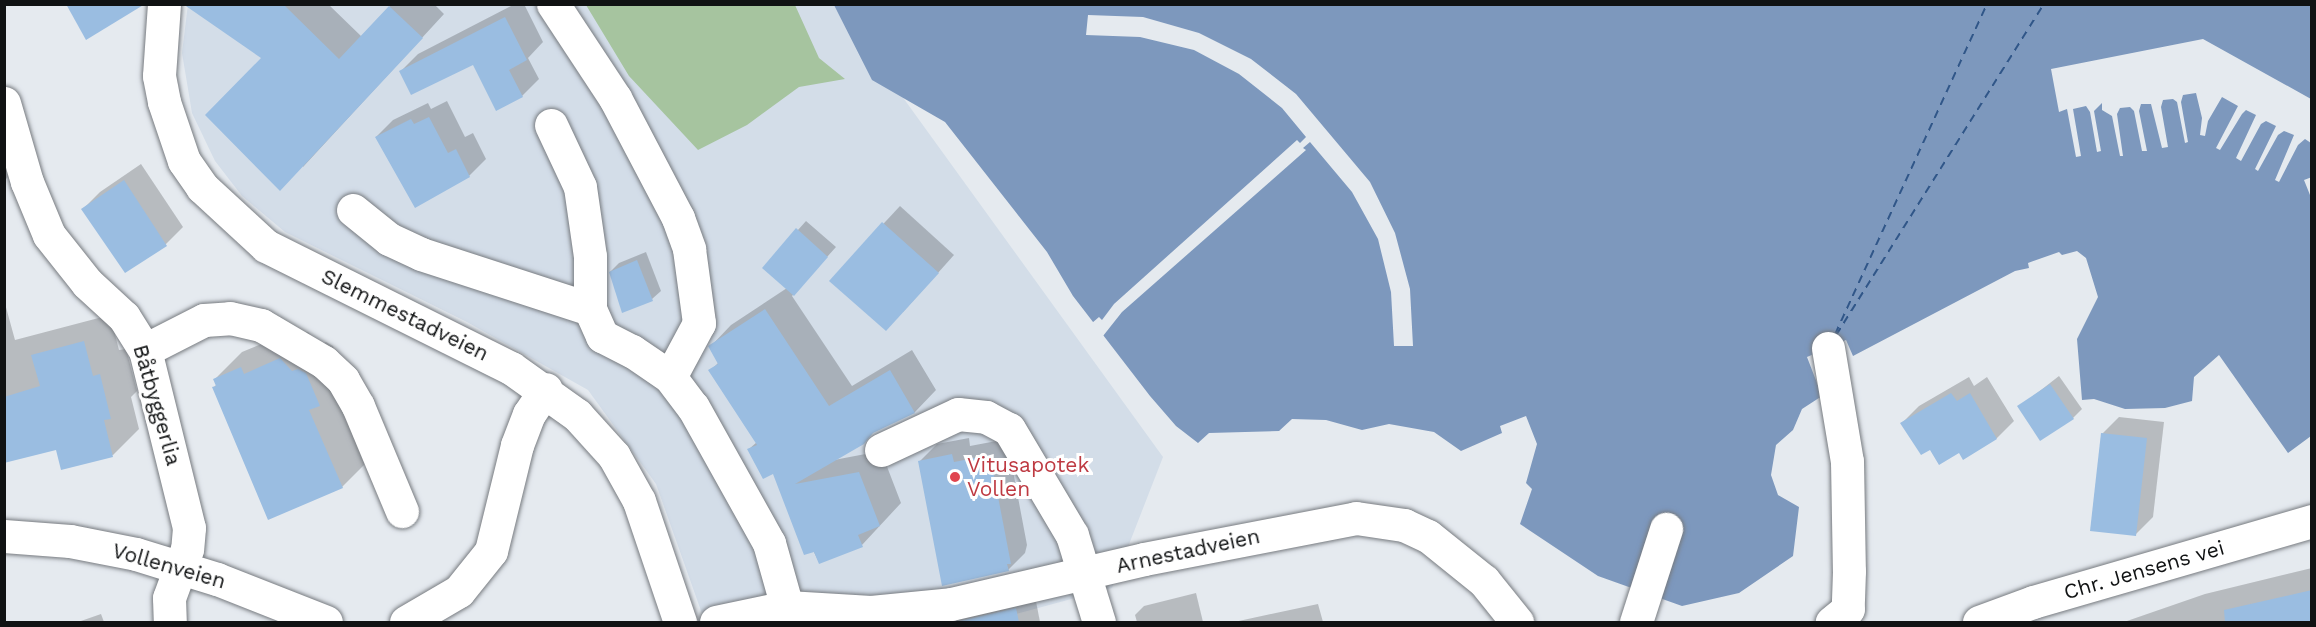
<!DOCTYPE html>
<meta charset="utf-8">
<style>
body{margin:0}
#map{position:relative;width:2316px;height:627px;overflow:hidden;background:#e5eaef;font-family:"Work Sans",sans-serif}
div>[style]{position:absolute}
.built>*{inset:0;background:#d3dde8}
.green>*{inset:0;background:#a6c49f}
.water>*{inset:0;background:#7d98bd}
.pier>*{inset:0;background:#e5eaef}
.shadow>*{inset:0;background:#0003}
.ferry>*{height:1.5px;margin-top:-0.75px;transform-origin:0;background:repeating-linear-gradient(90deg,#305688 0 8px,transparent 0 14px)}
.building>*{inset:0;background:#9abde1}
.roads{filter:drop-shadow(0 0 2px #777b80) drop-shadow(0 0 2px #777b80)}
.minor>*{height:33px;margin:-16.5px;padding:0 16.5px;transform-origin:16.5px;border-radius:16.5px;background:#fff}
.major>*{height:33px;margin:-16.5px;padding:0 16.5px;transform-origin:16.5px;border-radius:16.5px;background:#fff}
.dots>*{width:16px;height:16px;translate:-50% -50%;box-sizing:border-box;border:3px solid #fff;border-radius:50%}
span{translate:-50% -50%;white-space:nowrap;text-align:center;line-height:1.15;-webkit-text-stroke:6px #fff;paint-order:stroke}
.street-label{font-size:21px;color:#101213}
.health-label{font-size:21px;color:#be3a42}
.left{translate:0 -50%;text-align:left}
.frame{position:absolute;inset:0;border:6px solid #101213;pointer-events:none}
</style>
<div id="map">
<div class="built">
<i style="clip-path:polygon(188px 4px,836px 5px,1163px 457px,1112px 588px,987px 622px,705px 622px,656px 484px,588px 390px,467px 322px,285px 232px,242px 196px,215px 161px,192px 113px,182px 53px)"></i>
</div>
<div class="green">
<i style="clip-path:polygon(586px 5px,795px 5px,819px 58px,845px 79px,799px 87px,747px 125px,698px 150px,629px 76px)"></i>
</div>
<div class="water">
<i style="clip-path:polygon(834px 5px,2311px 5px,2312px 177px,2304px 180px,2312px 200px,2311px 436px,2288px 453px,2219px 355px,2194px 377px,2192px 401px,2165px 408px,2125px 409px,2094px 399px,2082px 400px,2077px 339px,2098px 297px,2086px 258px,2077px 251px,2062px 255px,2059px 252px,2028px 263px,2029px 268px,2015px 271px,1853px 356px,1846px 340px,1807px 357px,1822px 396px,1802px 409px,1793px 430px,1776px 445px,1771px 475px,1778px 495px,1799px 507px,1793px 556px,1739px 593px,1682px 606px,1598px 576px,1520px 524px,1532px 489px,1526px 483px,1537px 444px,1526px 416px,1500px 426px,1502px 433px,1461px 451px,1434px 432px,1389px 424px,1362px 430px,1326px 420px,1292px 419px,1279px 431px,1209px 433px,1198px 443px,1176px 426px,1150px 396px,1073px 296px,1047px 252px,945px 122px,872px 80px)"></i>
</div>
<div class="pier">
<i style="clip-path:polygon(1088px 15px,1143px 17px,1199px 33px,1251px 59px,1296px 94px,1370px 182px,1395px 233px,1410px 289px,1413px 346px,1394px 346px,1391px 292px,1378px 239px,1352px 192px,1310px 142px,1303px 148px,1306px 150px,1122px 312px,1103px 336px,1092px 323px,1099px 317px,1102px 320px,1114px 304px,1297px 140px,1300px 143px,1306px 137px,1282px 108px,1239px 74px,1194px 50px,1140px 37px,1086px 35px)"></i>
<i style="clip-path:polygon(2203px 39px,2311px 99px,2311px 143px,2305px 139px,2298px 145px,2279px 182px,2275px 180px,2294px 135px,2284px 131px,2278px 135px,2258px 171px,2255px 169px,2276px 126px,2266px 121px,2261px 124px,2241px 161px,2236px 158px,2256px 115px,2246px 110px,2242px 114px,2220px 150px,2216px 148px,2238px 106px,2222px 97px,2208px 121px,2205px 136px,2200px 135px,2202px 118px,2196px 93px,2183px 95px,2181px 102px,2188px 142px,2185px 143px,2177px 102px,2173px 99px,2163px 100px,2161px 107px,2168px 147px,2162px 148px,2151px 104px,2141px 104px,2139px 111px,2147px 151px,2142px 151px,2134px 111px,2130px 107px,2120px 108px,2117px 114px,2123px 156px,2120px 156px,2112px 116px,2102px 110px,2102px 103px,2094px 111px,2101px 151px,2097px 152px,2090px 112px,2086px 106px,2073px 109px,2081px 156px,2076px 157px,2067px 109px,2059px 112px,2051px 69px)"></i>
</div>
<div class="shadow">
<i style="clip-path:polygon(208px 4px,328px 4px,362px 37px,392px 4px,434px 4px,444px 14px,303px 167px,264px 57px)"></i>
<i style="clip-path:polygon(515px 4px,524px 4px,543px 42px,528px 58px,539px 79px,522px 96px,474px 63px,401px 71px,418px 54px)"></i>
<i style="clip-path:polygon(447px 101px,465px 137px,473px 133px,486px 159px,469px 176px,376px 137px,393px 120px,428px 103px,431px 109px)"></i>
<i style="clip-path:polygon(4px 162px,8px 177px,4px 181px)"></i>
<i style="clip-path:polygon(141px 164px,183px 227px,166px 244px,125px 271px,83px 209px,100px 192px)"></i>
<i style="clip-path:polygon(900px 206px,954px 255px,903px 312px,831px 280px)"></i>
<i style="clip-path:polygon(806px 221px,836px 247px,792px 296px,852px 386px,912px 350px,936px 390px,915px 412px,875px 430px,834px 460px,881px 451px,901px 503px,862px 545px,819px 562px,773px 472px,749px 449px,757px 442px,710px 371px,719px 362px,710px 347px,731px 325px,787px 288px,764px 268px)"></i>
<i style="clip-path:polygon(646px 252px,661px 291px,652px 299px,610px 272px,619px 263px)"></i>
<i style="clip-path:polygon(4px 300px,15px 340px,110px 315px,119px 350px,126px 349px,137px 391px,131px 397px,139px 429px,113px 455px,57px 448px,4px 461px)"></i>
<i style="clip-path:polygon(308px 332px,320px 345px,326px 342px,333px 346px,346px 377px,369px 460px,342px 487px,213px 388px,217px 384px,215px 379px,242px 352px,269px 341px,271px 347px)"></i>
<i style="clip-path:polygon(2059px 376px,2082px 409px,2073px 418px,2019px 407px)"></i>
<i style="clip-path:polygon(1969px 377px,1974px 386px,1987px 377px,2014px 421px,1997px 438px,1964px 458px,1960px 451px,1930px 448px,1902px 423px,1919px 406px)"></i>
<i style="clip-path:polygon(2119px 417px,2164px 422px,2153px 517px,2136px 534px,2102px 434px)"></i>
<i style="clip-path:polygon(969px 438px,970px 446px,1007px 439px,1027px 545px,1025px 553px,1008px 570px,920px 461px,937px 444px)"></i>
<i style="clip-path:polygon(2312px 568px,2312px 622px,2124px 622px,2205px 594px)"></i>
<i style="clip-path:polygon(1034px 591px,1040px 622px,951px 622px,968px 605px)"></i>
<i style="clip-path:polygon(1196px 593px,1203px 622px,1137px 622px,1135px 615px,1144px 606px)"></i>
<i style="clip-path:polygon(1318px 604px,1323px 622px,1233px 622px,1234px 622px)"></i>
<i style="clip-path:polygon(101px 614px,104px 622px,78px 622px)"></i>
</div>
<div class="ferry">
<i style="left:1835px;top:334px;width:363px;rotate:-65.3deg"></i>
<i style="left:1836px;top:335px;width:391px;rotate:-57.9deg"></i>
</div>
<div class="building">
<i style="clip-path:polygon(66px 4px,145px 4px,86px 40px)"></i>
<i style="clip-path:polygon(183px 4px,283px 4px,339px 59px,389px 6px,423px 38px,280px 191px,205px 115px,261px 58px)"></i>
<i style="clip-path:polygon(505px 17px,527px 60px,509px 70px,523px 97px,496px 111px,473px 65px,411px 95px,399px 71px)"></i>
<i style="clip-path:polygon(429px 117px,448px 153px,456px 149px,470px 177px,415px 208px,375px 137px,411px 119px,414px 124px)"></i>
<i style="clip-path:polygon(124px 180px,167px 246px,125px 273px,81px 209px)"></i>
<i style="clip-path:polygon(882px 222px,939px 273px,886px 331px,829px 281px)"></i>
<i style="clip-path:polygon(796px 228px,828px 257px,794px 296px,762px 268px)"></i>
<i style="clip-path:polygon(637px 260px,653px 301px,622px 313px,609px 272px)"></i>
<i style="clip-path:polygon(765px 309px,829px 406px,890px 370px,915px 413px,873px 433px,864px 444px,795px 484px,859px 472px,880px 526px,858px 535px,863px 547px,819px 564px,814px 552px,804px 555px,773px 474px,763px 479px,747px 449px,757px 445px,708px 370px,718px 364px,708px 346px)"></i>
<i style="clip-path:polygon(84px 341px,93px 376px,100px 374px,111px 419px,104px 420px,113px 457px,61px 470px,56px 450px,4px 463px,4px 397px,40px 386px,31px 355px)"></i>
<i style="clip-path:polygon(280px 358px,292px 371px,298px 369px,306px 373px,320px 406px,309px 410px,343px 488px,268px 520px,212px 387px,216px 386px,213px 379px,241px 367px,244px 374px)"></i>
<i style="clip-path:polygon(2050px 384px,2074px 419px,2040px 441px,2017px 406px)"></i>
<i style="clip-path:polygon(1951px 393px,1957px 401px,1970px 393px,1997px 439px,1963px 460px,1959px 453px,1939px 465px,1930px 450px,1921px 455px,1900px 423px)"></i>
<i style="clip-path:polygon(2101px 433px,2147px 438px,2136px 536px,2090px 531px)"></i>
<i style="clip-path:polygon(952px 454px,954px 462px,990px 455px,1011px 564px,1007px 564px,1009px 571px,942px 586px,918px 461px)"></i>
<i style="clip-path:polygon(2312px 590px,2312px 622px,2225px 622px,2224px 610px)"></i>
<i style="clip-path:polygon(1016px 608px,1019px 622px,954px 622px,955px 622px)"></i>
</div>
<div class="roads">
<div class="minor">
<i style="left:553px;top:4px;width:113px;rotate:56.6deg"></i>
<i style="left:615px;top:98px;width:136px;rotate:62.3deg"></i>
<i style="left:678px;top:218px;width:33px;rotate:70deg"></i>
<i style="left:689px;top:249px;width:75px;rotate:82.3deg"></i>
<i style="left:699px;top:323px;width:61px;rotate:118.2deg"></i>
<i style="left:4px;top:103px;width:82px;rotate:73.8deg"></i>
<i style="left:27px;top:182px;width:57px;rotate:67.5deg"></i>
<i style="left:49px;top:235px;width:61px;rotate:51.6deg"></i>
<i style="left:87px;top:283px;width:50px;rotate:42.6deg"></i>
<i style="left:124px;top:317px;width:39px;rotate:58deg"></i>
<i style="left:145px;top:350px;width:183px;rotate:76.1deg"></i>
<i style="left:189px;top:528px;width:21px;rotate:95deg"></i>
<i style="left:187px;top:549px;width:52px;rotate:110.2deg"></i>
<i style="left:169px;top:598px;width:24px;rotate:88deg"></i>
<i style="left:551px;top:125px;width:68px;rotate:64.9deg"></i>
<i style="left:580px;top:187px;width:70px;rotate:81.8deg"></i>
<i style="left:590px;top:256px;width:53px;rotate:90deg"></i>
<i style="left:590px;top:309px;width:30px;rotate:66deg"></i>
<i style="left:602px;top:336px;width:34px;rotate:27deg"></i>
<i style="left:632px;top:351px;width:46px;rotate:34.4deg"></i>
<i style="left:670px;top:377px;width:38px;rotate:53deg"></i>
<i style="left:693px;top:407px;width:156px;rotate:60.8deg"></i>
<i style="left:769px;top:543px;width:66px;rotate:74.3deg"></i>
<i style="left:353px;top:210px;width:46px;rotate:38.9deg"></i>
<i style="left:389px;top:239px;width:35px;rotate:25deg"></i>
<i style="left:421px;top:254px;width:178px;rotate:18deg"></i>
<i style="left:1828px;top:348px;width:115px;rotate:80.5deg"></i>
<i style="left:1847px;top:461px;width:110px;rotate:89deg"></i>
<i style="left:1849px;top:571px;width:38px;rotate:92deg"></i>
<i style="left:1848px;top:609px;width:21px;rotate:141deg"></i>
<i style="left:145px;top:350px;width:66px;rotate:-27deg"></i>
<i style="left:204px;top:320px;width:26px;rotate:-4deg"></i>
<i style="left:230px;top:318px;width:32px;rotate:13deg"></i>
<i style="left:261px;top:325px;width:73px;rotate:30.4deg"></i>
<i style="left:324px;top:362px;width:26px;rotate:43deg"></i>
<i style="left:343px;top:380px;width:30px;rotate:60deg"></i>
<i style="left:358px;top:406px;width:114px;rotate:67.3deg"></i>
<i style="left:881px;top:450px;width:85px;rotate:-25.1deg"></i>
<i style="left:958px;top:414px;width:28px;rotate:6deg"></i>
<i style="left:986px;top:417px;width:26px;rotate:28deg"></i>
<i style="left:1009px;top:429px;width:123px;rotate:59.3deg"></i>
<i style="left:1072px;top:535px;width:91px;rotate:72.8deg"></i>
<i style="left:716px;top:622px;width:73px;rotate:-11.9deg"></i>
<i style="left:787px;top:607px;width:84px;rotate:3.4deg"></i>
<i style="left:871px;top:612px;width:80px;rotate:-5.7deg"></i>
<i style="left:951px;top:604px;width:198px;rotate:-13.1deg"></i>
<i style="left:1144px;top:559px;width:216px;rotate:-10.9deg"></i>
<i style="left:1356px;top:518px;width:49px;rotate:8.3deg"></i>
<i style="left:1404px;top:525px;width:26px;rotate:25deg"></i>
<i style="left:1428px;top:536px;width:72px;rotate:38.8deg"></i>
<i style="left:1484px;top:581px;width:53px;rotate:51.2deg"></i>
<i style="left:1636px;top:622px;width:98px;rotate:-72.1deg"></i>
<i style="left:1979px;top:622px;width:58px;rotate:-20.3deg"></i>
<i style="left:2033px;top:602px;width:291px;rotate:-16.2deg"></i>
</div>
<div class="major">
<i style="left:164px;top:4px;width:72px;rotate:94deg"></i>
<i style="left:159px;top:76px;width:26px;rotate:79deg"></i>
<i style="left:164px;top:102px;width:62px;rotate:71.3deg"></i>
<i style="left:184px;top:161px;width:32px;rotate:55deg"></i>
<i style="left:202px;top:187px;width:87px;rotate:42.7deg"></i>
<i style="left:266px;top:246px;width:274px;rotate:26.5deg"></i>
<i style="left:511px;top:368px;width:81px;rotate:35.5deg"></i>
<i style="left:577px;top:415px;width:55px;rotate:47.9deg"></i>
<i style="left:614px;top:456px;width:51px;rotate:60.9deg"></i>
<i style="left:639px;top:501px;width:128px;rotate:71.3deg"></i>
<i style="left:4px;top:536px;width:66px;rotate:4.3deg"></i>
<i style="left:70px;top:541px;width:67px;rotate:11.1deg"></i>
<i style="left:136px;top:554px;width:85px;rotate:17.2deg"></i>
<i style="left:217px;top:579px;width:117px;rotate:21.5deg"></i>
<i style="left:406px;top:622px;width:61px;rotate:-30.3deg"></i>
<i style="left:459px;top:591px;width:51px;rotate:-51.3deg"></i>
<i style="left:491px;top:551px;width:109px;rotate:-76.2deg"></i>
<i style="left:517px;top:445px;width:33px;rotate:-69deg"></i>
<i style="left:529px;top:414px;width:30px;rotate:-56deg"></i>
</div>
</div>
<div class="dots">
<i style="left:955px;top:477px;background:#e0444e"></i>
</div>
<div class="street-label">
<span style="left:405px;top:315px;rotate:26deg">Slemmestadveien</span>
<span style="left:157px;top:405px;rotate:74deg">Båtbyggerlia</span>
<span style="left:1188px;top:551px;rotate:-12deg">Arnestadveien</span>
<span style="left:169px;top:566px;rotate:16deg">Vollenveien</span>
<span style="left:2144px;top:570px;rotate:-16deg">Chr. Jensens vei</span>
</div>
<div class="health-label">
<span class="left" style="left:967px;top:477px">Vitusapotek<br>Vollen</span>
</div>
<div class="frame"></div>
</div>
